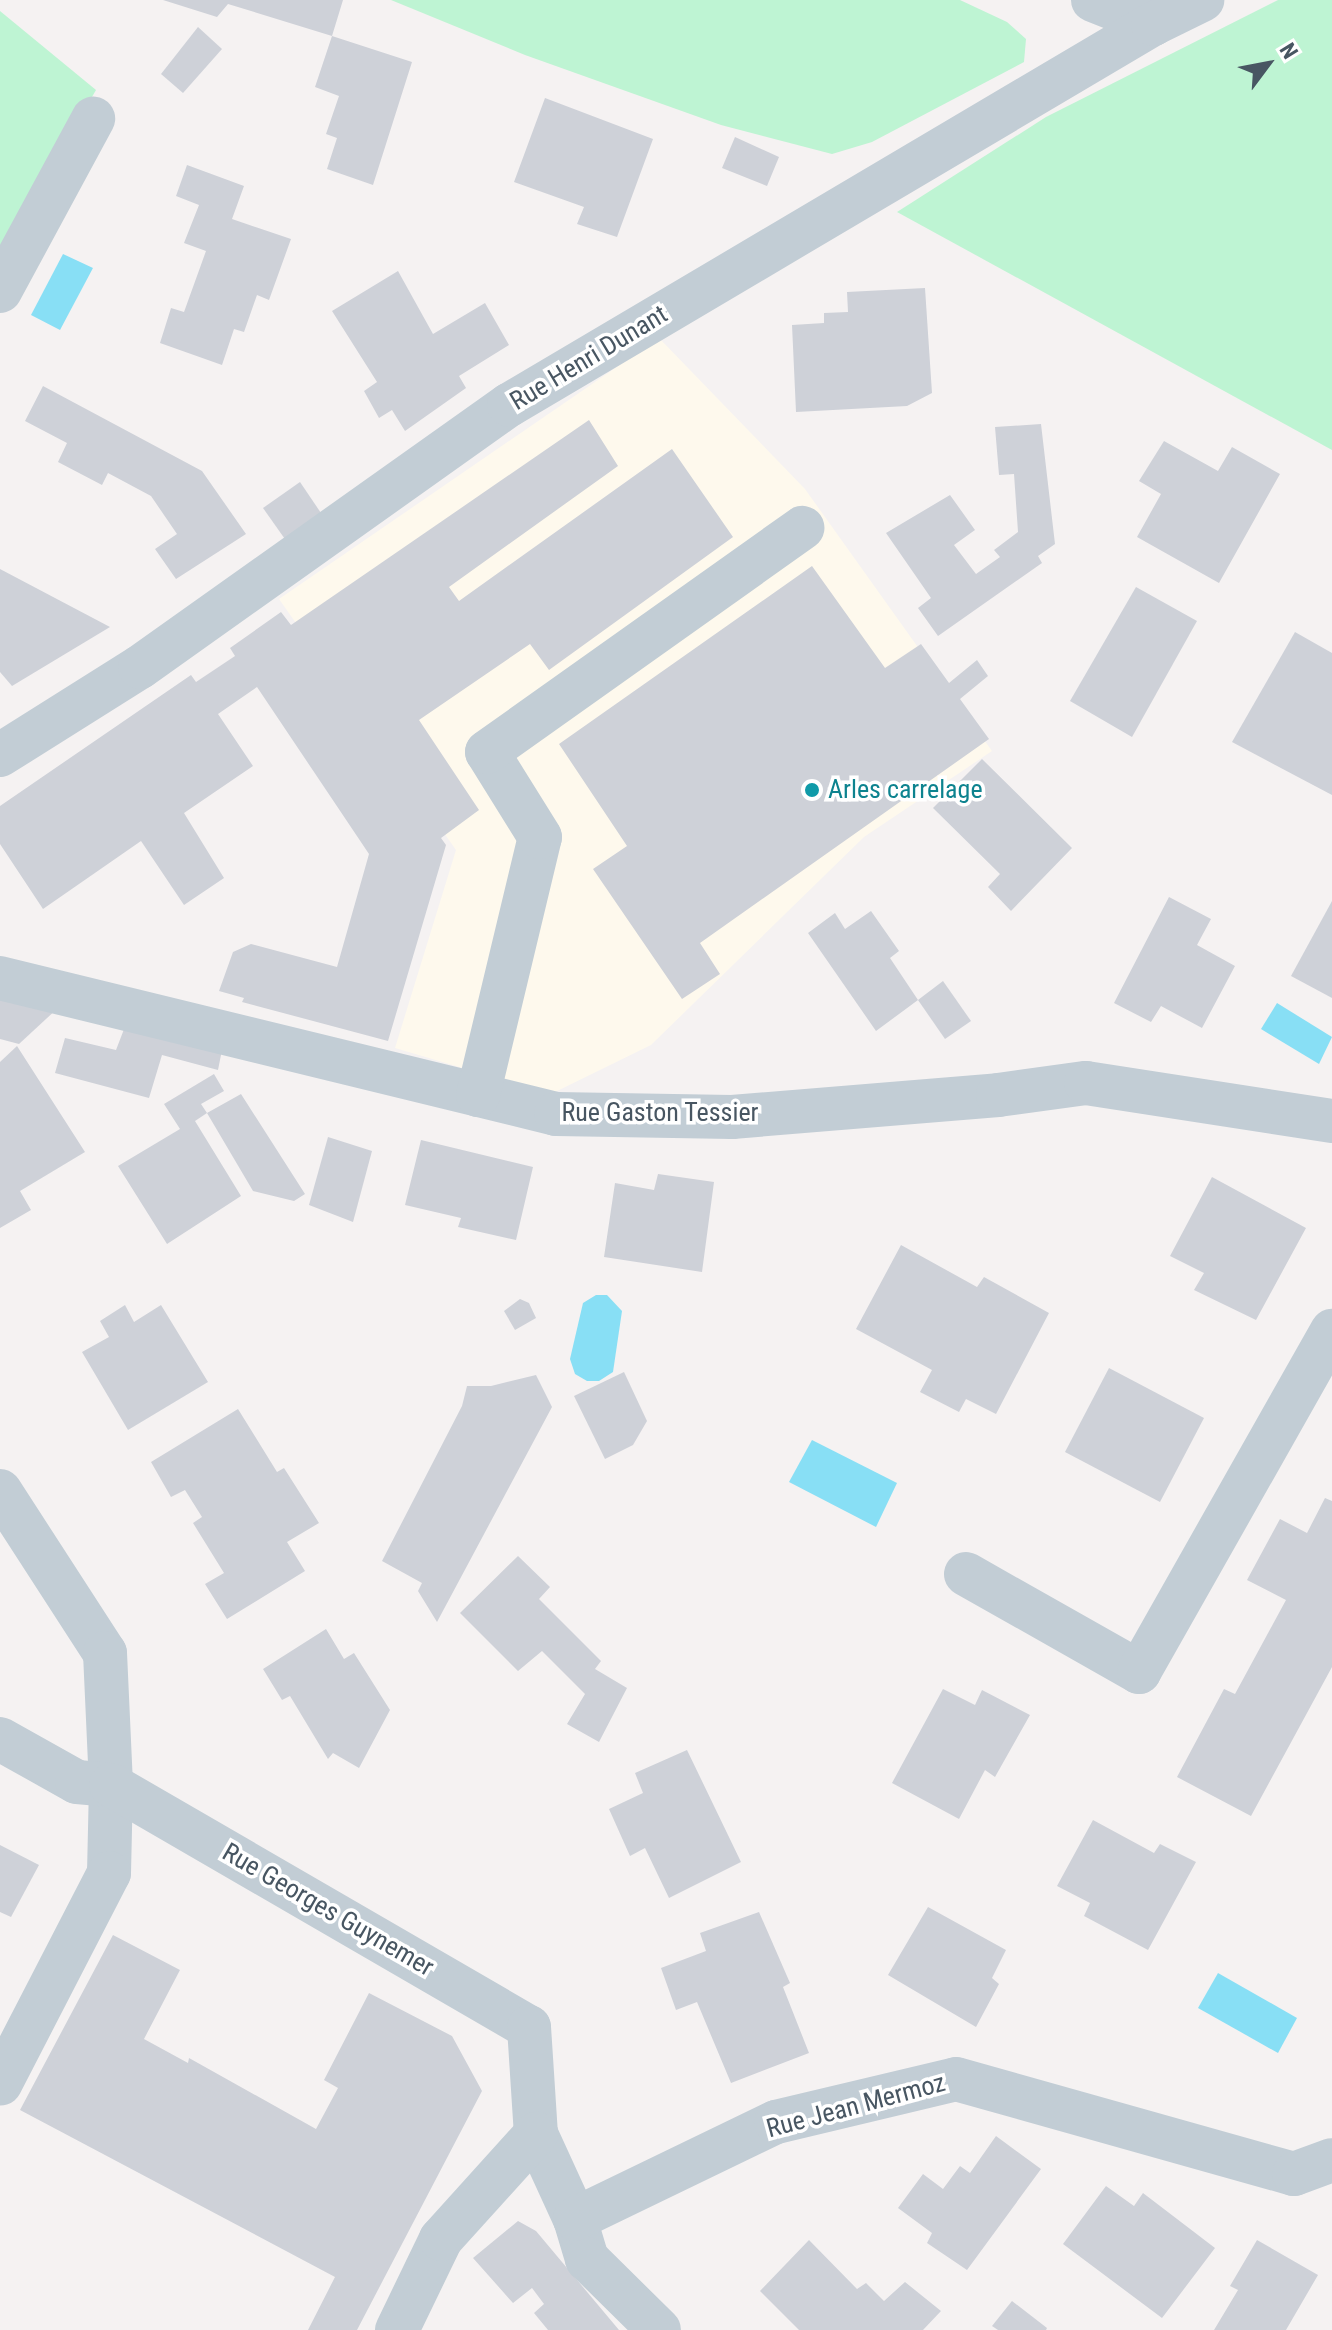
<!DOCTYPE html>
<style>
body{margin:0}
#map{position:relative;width:1332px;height:2330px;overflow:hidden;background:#f5f2f2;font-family:"Roboto Condensed",sans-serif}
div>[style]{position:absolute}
.commercial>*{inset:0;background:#fef9ed}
.green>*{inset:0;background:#bef4d3}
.water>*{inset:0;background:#88dff5}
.building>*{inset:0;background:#ced1d8}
.minor>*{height:44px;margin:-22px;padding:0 22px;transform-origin:22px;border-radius:22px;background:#c2cdd5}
.dots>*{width:22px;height:22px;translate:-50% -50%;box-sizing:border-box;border:4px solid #fff;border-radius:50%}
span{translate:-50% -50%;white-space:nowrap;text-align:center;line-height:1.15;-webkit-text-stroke:7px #fff;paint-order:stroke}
.street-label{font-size:26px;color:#485662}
.culture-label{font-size:26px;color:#0d838f}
.left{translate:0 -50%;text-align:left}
.north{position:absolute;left:1228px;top:24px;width:80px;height:80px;-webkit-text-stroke:6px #fff;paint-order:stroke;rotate:58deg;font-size:22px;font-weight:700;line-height:32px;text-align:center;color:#485662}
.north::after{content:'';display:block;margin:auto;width:28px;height:36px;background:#485662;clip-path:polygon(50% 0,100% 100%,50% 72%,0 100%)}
</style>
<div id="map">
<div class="commercial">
<i style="clip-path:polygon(659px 338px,805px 489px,992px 751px,864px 837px,651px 1045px,551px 1094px,395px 1048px,456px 850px,279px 599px)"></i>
</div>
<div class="green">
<i style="clip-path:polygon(391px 0,960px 0,1007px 22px,1026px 39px,1024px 62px,872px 142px,832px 154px,721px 125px,525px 55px)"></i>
<i style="clip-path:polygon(1278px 0,1332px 0,1332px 450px,897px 212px,1046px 117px)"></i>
<i style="clip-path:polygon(0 11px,96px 90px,0 256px)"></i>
</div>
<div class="water">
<i style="clip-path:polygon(63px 254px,93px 268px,60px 330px,31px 315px)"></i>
<i style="clip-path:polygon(1277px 1003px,1332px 1037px,1319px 1064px,1261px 1029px)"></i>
<i style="clip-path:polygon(596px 1295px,607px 1295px,622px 1311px,613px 1372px,599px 1381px,587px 1381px,575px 1374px,570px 1359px,583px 1303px)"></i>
<i style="clip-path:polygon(812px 1440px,897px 1483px,876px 1527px,789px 1482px)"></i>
<i style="clip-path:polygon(1218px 1973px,1297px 2018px,1278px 2053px,1198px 2008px)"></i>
</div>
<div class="building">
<i style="clip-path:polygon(163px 0,343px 0,332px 36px,228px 4px,217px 17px)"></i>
<i style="clip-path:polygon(198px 27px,222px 49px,183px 93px,161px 74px)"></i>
<i style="clip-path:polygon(332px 36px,412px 62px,373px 185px,327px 169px,337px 138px,326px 134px,339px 96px,315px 87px)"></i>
<i style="clip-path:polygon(545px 98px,653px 139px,617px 237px,577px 224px,584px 207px,514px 182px)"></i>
<i style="clip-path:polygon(735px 137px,779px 157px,767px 186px,722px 168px)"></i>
<i style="clip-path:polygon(187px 165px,244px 186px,232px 219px,291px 239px,269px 300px,257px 295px,244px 332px,234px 329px,222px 365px,160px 343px,171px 308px,184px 312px,206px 251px,184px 243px,199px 205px,176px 196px)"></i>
<i style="clip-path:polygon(398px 271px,433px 334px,485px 303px,509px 345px,459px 376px,466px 388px,405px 431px,392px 410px,379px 418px,364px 391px,377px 382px,332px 311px)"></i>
<i style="clip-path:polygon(925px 288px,932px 393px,907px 406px,796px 412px,792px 325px,824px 323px,824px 313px,848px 312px,847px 292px)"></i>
<i style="clip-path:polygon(43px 386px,202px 471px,246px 534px,176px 579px,155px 549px,177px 534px,151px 496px,108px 473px,102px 485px,58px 462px,67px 443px,25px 421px)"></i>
<i style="clip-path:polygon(589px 420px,618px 466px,449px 587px,459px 601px,672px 449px,733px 537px,549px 670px,530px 644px,419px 720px,479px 810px,441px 838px,446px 845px,388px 1041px,242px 1002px,244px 998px,219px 991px,233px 952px,251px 944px,337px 967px,369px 854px,257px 687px,218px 714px,253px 766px,184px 813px,224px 878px,184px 905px,141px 841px,43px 909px,0 844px,0 806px,191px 675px,196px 682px,235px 656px,230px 648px,281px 612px,291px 625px)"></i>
<i style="clip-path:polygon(1041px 424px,1055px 544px,1038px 556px,1042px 563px,938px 636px,918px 608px,931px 598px,886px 533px,950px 495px,975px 530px,954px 545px,976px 574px,1000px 557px,994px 550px,1018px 532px,1014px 474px,999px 475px,995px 427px)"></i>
<i style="clip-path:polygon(1164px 441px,1218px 471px,1232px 447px,1280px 474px,1219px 583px,1137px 537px,1161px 494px,1139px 481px)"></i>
<i style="clip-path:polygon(300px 482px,323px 516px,287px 542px,263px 508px)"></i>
<i style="clip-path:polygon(812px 566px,885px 668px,921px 644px,949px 683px,977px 660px,988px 676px,960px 699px,989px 739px,700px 943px,720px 974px,682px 999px,593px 869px,627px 846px,559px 744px)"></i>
<i style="clip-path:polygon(0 569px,110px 627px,12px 686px,0 672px)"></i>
<i style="clip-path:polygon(1136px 587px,1197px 621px,1132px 737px,1070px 701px)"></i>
<i style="clip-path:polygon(1295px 632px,1332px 653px,1332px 795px,1232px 742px)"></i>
<i style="clip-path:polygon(982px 759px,1072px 848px,1011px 911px,988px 887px,1000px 874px,933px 808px)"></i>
<i style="clip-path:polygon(1169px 897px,1211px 919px,1197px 945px,1235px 966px,1202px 1028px,1161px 1006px,1151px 1022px,1114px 1003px)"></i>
<i style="clip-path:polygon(1332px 901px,1332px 998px,1291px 976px)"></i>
<i style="clip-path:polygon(871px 911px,899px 951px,890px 958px,918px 1000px,876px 1031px,808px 933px,835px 913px,845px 929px)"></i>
<i style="clip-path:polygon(943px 981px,971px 1021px,945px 1039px,918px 1000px)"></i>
<i style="clip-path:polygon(0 992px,59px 1007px,19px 1044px,0 1039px)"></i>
<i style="clip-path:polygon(126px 1024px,222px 1050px,218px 1070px,162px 1055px,149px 1098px,55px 1073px,65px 1038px,116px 1050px)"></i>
<i style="clip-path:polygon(17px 1046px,85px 1152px,20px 1191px,31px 1210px,0 1228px,0 1062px)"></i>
<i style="clip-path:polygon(214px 1074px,224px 1091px,201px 1104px,207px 1113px,241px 1094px,305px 1194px,294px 1201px,253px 1191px,207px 1113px,195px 1121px,241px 1196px,167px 1244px,118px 1166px,180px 1129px,164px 1104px)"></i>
<i style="clip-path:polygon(328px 1137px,372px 1151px,353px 1222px,309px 1205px)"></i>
<i style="clip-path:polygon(421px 1140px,533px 1167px,516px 1240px,458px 1227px,461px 1218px,405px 1205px)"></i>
<i style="clip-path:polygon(658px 1174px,714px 1182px,702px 1272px,604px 1257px,615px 1183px,654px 1190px)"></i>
<i style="clip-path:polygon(1212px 1177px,1306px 1228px,1256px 1320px,1194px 1290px,1204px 1273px,1170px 1256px)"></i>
<i style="clip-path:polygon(901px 1245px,977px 1287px,984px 1277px,1049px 1313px,996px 1414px,966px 1399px,959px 1412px,920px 1392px,932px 1370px,856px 1329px)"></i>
<i style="clip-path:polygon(520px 1299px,529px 1303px,536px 1318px,515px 1330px,504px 1311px)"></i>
<i style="clip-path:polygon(125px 1305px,134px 1322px,161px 1305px,208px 1382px,128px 1430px,82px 1352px,109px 1337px,100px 1321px)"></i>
<i style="clip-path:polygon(1109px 1368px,1204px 1418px,1160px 1502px,1065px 1452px)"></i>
<i style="clip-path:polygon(624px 1372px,647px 1421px,633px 1445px,605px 1459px,574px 1396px)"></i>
<i style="clip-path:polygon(536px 1375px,552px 1407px,437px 1622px,418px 1591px,422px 1583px,382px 1561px,462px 1406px,467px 1386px,491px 1386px)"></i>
<i style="clip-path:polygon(238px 1409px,277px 1472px,284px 1468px,319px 1523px,287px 1542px,305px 1571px,227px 1619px,205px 1584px,224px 1573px,193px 1523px,202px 1517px,185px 1490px,171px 1497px,151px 1462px)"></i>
<i style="clip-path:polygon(1325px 1498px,1332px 1501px,1332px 1667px,1251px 1816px,1177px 1777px,1224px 1689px,1235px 1694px,1286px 1600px,1247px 1580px,1280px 1519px,1307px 1533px)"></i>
<i style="clip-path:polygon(518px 1556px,550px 1587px,539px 1599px,601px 1661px,595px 1669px,627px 1688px,599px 1742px,567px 1724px,585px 1694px,542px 1651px,518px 1671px,460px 1613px)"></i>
<i style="clip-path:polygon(326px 1629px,344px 1659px,354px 1653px,390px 1710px,359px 1768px,333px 1753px,328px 1759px,290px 1696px,282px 1700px,263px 1669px)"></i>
<i style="clip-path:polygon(943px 1689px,975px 1705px,982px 1690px,1030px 1715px,995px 1777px,985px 1770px,959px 1819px,892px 1783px)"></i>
<i style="clip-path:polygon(687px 1750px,741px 1862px,669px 1898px,645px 1848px,630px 1856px,609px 1809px,643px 1793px,635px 1773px)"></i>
<i style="clip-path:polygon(1093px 1820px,1154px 1853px,1160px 1844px,1196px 1862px,1148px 1950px,1084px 1916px,1090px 1903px,1057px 1886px)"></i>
<i style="clip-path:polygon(0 1845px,39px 1865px,11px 1917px,0 1912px)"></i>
<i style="clip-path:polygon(928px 1907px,1006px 1950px,992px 1978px,999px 1984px,976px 2027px,888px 1975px)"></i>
<i style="clip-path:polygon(759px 1912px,790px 1983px,783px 1987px,809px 2053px,731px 2083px,697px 2002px,676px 2010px,661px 1968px,706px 1951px,700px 1933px)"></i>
<i style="clip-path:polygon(113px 1935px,180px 1970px,144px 2039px,188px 2063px,189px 2058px,316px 2129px,338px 2088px,324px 2080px,369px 1993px,452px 2036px,482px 2091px,357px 2330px,308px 2330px,335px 2277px,20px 2110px)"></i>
<i style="clip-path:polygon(996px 2136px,1041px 2169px,967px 2270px,927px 2243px,932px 2233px,898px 2208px,923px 2174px,943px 2189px,960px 2166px,970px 2173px)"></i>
<i style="clip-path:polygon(1106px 2186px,1134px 2206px,1143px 2193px,1215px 2248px,1162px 2318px,1063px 2244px)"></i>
<i style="clip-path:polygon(518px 2221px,536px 2231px,619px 2330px,548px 2330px,534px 2313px,544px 2304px,532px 2288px,513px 2303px,473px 2258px)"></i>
<i style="clip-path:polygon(809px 2240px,857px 2289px,866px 2283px,884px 2301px,905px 2282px,941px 2311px,923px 2330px,799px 2330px,760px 2291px)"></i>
<i style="clip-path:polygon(1257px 2240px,1318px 2275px,1286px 2330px,1214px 2330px,1238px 2290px,1230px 2286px)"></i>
<i style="clip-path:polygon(1012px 2301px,1047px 2328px,1046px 2330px,998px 2330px,992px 2326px)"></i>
</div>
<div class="minor">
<i style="left:1093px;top:0;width:65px;rotate:21.8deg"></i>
<i style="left:0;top:291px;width:196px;rotate:-61.6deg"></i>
<i style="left:0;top:755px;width:165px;rotate:-32.2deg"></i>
<i style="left:140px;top:667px;width:453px;rotate:-35.4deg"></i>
<i style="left:509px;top:405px;width:748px;rotate:-30.61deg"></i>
<i style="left:1153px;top:24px;width:55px;rotate:-26.1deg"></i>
<i style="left:0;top:978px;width:572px;rotate:13.74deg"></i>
<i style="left:556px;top:1114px;width:176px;rotate:1deg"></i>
<i style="left:732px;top:1117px;width:267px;rotate:-4.7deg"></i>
<i style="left:998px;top:1095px;width:89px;rotate:-7.8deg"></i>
<i style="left:1086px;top:1083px;width:249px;rotate:8.8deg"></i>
<i style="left:478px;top:1095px;width:265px;rotate:-76.5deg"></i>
<i style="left:540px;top:837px;width:100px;rotate:-121.9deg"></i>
<i style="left:487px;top:752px;width:387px;rotate:-35.4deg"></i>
<i style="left:0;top:1491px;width:193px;rotate:57.1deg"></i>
<i style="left:105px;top:1653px;width:132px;rotate:87.4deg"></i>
<i style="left:111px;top:1785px;width:88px;rotate:91.3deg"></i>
<i style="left:109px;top:1873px;width:237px;rotate:117.3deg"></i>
<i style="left:966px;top:1574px;width:199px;rotate:29.5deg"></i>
<i style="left:1139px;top:1672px;width:392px;rotate:-60.5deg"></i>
<i style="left:0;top:1739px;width:88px;rotate:29.2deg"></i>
<i style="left:77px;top:1782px;width:34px;rotate:5deg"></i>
<i style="left:111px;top:1785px;width:483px;rotate:30.1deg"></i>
<i style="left:529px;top:2027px;width:107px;rotate:86.3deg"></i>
<i style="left:536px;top:2134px;width:94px;rotate:65.4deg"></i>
<i style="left:575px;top:2219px;width:42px;rotate:73.3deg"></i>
<i style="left:587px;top:2259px;width:101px;rotate:44.6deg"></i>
<i style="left:575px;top:2219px;width:223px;rotate:-25.8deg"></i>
<i style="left:776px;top:2122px;width:185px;rotate:-13.4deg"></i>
<i style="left:956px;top:2079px;width:351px;rotate:15.7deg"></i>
<i style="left:1294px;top:2174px;width:40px;rotate:-20.2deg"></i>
<i style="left:397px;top:2330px;width:101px;rotate:-64.2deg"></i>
<i style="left:441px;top:2239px;width:142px;rotate:-47.9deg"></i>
</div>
<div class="dots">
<i style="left:812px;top:790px;background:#0f9aa8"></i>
</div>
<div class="street-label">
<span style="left:589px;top:358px;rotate:-31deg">Rue Henri Dunant</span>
<span style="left:660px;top:1113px">Rue Gaston Tessier</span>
<span style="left:328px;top:1910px;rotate:30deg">Rue Georges Guynemer</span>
<span style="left:856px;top:2106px;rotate:-15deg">Rue Jean Mermoz</span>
</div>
<div class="culture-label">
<span class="left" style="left:828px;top:790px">Arles carrelage</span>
</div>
<div class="north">N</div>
</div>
